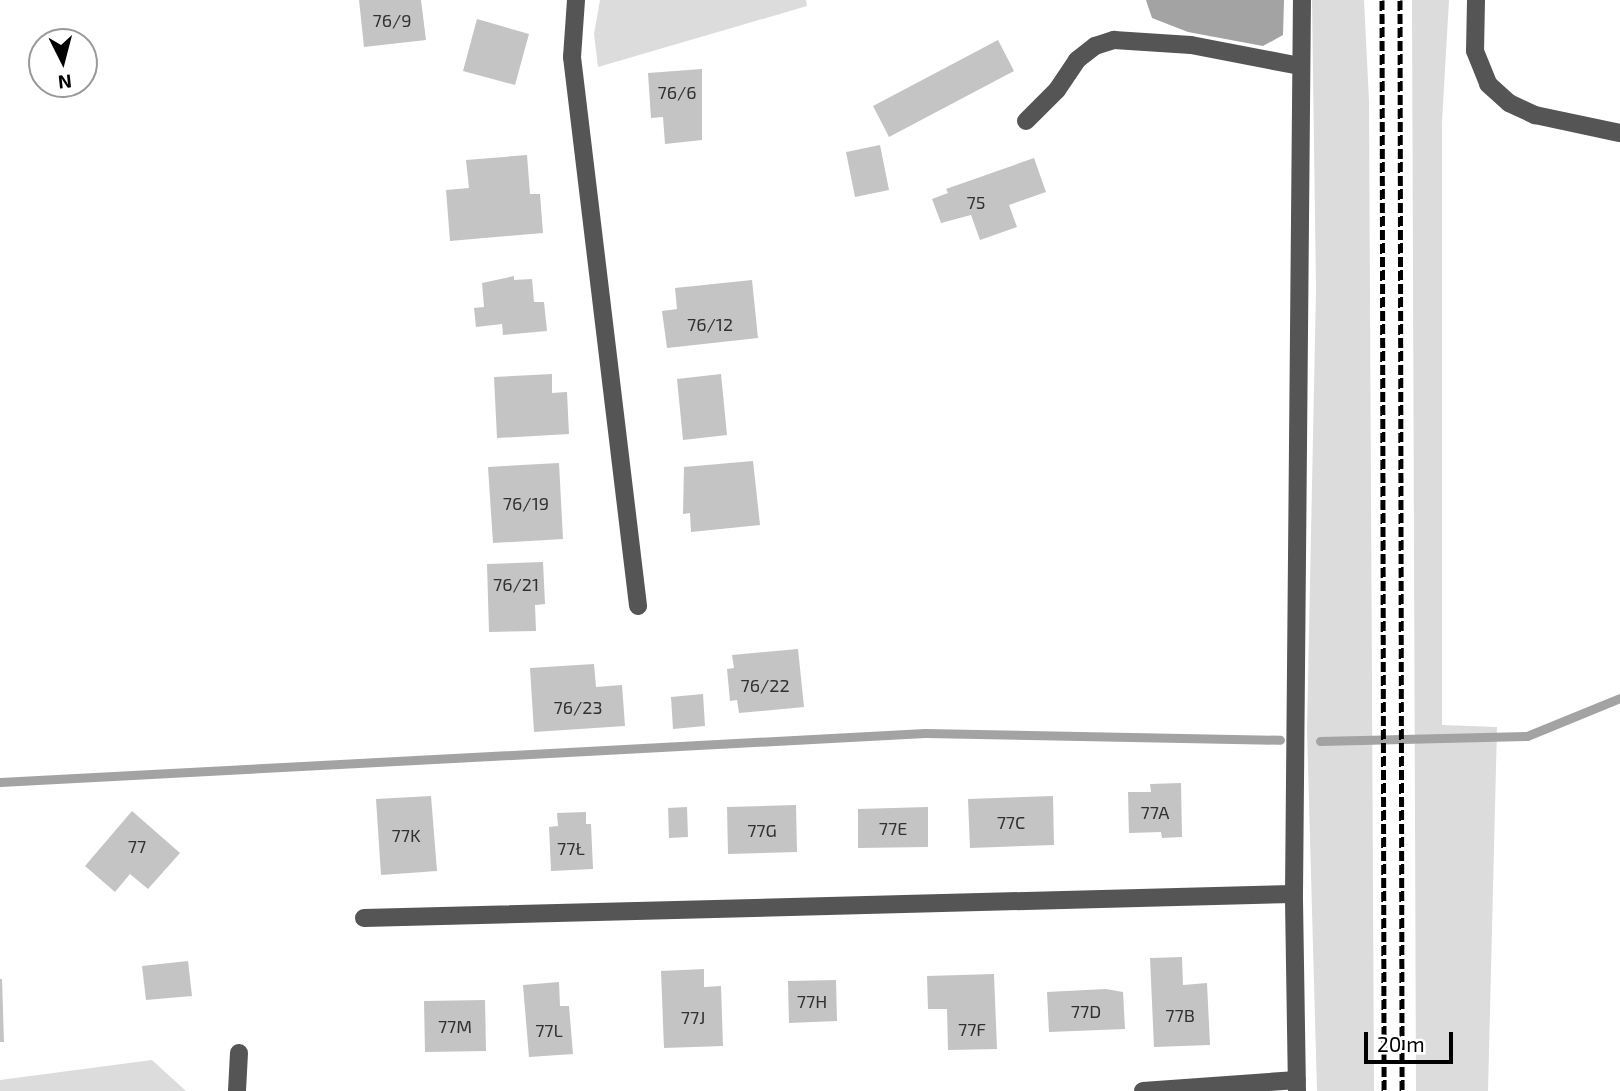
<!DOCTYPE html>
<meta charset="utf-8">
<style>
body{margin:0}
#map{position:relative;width:1620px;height:1091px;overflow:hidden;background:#fff;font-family:"Exo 2",sans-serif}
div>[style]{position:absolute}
.green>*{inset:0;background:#dcdcdc}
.water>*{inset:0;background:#a3a3a3}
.stream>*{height:9px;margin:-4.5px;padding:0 4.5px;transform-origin:4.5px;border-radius:4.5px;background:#a3a3a3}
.building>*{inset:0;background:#c4c4c4}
.minor>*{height:18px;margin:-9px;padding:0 9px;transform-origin:9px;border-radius:9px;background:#555}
.rail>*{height:5px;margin-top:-2.5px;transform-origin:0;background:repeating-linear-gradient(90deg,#000 0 10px,transparent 0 13.5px)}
span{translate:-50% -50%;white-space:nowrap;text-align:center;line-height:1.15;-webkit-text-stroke:6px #fff;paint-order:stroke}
.number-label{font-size:18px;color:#313131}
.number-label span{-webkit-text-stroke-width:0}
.north{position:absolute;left:28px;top:28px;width:70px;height:70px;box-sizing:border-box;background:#fff;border:2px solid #999;border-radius:50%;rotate:174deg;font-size:19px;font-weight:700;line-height:28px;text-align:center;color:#000}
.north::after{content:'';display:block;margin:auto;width:24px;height:32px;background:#000;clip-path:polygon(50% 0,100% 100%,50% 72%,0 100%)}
.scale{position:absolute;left:1364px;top:1032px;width:89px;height:32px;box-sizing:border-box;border:4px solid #000;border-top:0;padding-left:9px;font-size:21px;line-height:24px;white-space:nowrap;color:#000;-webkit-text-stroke:5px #fff;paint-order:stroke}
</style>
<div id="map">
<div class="green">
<i style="clip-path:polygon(600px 0,806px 0,807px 6px,598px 67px,594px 34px)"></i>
<i style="clip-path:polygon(1312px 0,1364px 0,1369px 101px,1374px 1091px,1317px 1091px,1307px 730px,1316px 289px)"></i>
<i style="clip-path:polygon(1412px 0,1449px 0,1442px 122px,1442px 725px,1497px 727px,1488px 1091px,1416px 1091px)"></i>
<i style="clip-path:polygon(152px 1060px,186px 1091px,0 1091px,0 1080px)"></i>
</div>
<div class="water">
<i style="clip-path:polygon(1146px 0,1284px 0,1283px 35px,1263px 46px,1188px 32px,1152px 18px)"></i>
</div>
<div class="stream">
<i style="left:1320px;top:741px;width:207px;rotate:-1.4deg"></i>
<i style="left:1527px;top:736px;width:100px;rotate:-22.2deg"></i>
<i style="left:0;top:782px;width:926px;rotate:-3.03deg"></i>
<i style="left:925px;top:733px;width:355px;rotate:1.1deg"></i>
</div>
<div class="building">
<i style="clip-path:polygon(359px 0,421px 0,426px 40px,364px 47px)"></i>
<i style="clip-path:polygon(477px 19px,529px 34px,515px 85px,463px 71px)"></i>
<i style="clip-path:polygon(998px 40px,1014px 71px,889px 137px,873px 106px)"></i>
<i style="clip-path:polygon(702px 69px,702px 140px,665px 144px,663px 117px,651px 118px,648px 73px)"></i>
<i style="clip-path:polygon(880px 145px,889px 190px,855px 197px,846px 152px)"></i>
<i style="clip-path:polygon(527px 155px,530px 194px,540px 194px,543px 233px,450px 241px,446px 190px,469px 188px,466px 160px)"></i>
<i style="clip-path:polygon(1034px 158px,1046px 192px,1009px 205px,1017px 227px,980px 240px,971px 215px,941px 223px,932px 199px,948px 193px,946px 189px)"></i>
<i style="clip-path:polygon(514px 276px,514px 280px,532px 279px,534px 302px,544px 302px,547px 331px,503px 335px,502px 324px,476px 327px,474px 308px,484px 307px,482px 283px)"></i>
<i style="clip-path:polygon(752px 280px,758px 338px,667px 348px,662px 311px,677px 309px,675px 288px)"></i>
<i style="clip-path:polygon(552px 374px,552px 393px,567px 392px,569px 434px,497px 438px,494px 377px)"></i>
<i style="clip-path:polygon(721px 374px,727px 435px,683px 440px,677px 379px)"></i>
<i style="clip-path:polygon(753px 461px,760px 525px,691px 532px,690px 513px,683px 514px,684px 467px)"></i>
<i style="clip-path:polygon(559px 463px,563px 539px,493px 543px,488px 467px)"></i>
<i style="clip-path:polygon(543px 562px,545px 604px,535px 605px,536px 631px,489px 632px,487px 564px)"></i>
<i style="clip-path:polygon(798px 649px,804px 707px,739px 713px,737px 700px,730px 701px,727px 669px,734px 668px,732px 655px)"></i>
<i style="clip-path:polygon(594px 664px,596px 687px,622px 685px,625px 726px,534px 732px,530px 668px)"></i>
<i style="clip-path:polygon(703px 694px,705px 726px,673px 729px,671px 697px)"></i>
<i style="clip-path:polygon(1181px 783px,1182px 837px,1162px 838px,1161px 832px,1129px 833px,1128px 792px,1151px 792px,1150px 784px)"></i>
<i style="clip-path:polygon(431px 796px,437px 871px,381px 875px,376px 799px)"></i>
<i style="clip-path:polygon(1053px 796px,1054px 845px,970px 848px,968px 799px)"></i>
<i style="clip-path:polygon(796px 805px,797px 852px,728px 854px,727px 807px)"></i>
<i style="clip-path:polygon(687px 807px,688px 837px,669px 838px,668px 808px)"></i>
<i style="clip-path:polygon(928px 807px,928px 847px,858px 848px,858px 809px)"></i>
<i style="clip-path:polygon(132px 811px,180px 853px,148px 889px,130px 874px,115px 892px,85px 866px)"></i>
<i style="clip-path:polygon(586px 812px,586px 824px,591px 824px,593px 869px,551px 871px,549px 827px,558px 826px,557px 813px)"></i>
<i style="clip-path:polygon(1182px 957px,1183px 985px,1207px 983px,1210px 1045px,1154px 1047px,1150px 958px)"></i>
<i style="clip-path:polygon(188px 961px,192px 996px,146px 1000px,142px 966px)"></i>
<i style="clip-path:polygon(704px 969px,704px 987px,721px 986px,723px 1046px,664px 1048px,661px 971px)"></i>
<i style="clip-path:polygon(994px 974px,997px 1049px,948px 1050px,947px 1009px,928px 1009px,927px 976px)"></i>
<i style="clip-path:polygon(0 979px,2px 979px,4px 1042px,0 1042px)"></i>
<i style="clip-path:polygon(836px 980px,837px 1021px,789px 1023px,788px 981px)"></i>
<i style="clip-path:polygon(559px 982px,560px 1006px,569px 1006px,573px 1054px,529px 1057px,523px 985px)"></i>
<i style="clip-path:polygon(1106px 989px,1123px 992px,1125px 1029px,1049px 1032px,1047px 992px)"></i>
<i style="clip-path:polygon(485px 1000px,486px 1051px,425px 1052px,424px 1001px)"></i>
</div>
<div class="minor">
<i style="left:576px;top:0;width:57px;rotate:94deg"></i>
<i style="left:572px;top:57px;width:553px;rotate:83.14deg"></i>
<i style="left:1476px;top:0;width:51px;rotate:91.1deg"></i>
<i style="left:1475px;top:51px;width:35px;rotate:68deg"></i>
<i style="left:1488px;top:84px;width:28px;rotate:42deg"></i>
<i style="left:1509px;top:103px;width:29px;rotate:25deg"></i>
<i style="left:1535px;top:115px;width:87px;rotate:12deg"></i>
<i style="left:1026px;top:121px;width:44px;rotate:-45deg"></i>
<i style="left:1057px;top:90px;width:36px;rotate:-56deg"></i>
<i style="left:1077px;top:60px;width:23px;rotate:-38deg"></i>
<i style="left:1095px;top:46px;width:20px;rotate:-18deg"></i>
<i style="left:1114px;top:40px;width:77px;rotate:3.7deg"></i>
<i style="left:1191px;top:45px;width:111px;rotate:10.9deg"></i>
<i style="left:364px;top:918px;width:930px;rotate:-1.48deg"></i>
<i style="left:237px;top:1091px;width:38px;rotate:-87deg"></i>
<i style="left:1143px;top:1091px;width:154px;rotate:-4.1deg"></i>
<i style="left:1297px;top:1091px;width:197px;rotate:-90.9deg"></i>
<i style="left:1294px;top:894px;width:894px;rotate:-89.49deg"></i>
</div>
<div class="rail">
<i style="left:1382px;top:0;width:1091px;rotate:89.89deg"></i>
<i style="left:1400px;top:0;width:1091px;rotate:89.89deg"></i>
</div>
<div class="number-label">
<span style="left:392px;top:20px">76/9</span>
<span style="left:677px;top:92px">76/6</span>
<span style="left:976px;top:202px">75</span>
<span style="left:710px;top:324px">76/12</span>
<span style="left:526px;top:503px">76/19</span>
<span style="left:516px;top:584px">76/21</span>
<span style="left:765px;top:685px">76/22</span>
<span style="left:578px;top:707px">76/23</span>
<span style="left:1155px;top:812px">77A</span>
<span style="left:1011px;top:822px">77C</span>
<span style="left:893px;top:828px">77E</span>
<span style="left:762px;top:830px">77G</span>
<span style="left:406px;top:835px">77K</span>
<span style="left:137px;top:846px">77</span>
<span style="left:571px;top:848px">77Ł</span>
<span style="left:812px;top:1001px">77H</span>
<span style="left:1086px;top:1011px">77D</span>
<span style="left:1180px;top:1015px">77B</span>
<span style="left:693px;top:1017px">77J</span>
<span style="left:455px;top:1026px">77M</span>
<span style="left:972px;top:1029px">77F</span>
<span style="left:549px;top:1030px">77L</span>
</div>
<div class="north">N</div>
<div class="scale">20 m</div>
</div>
